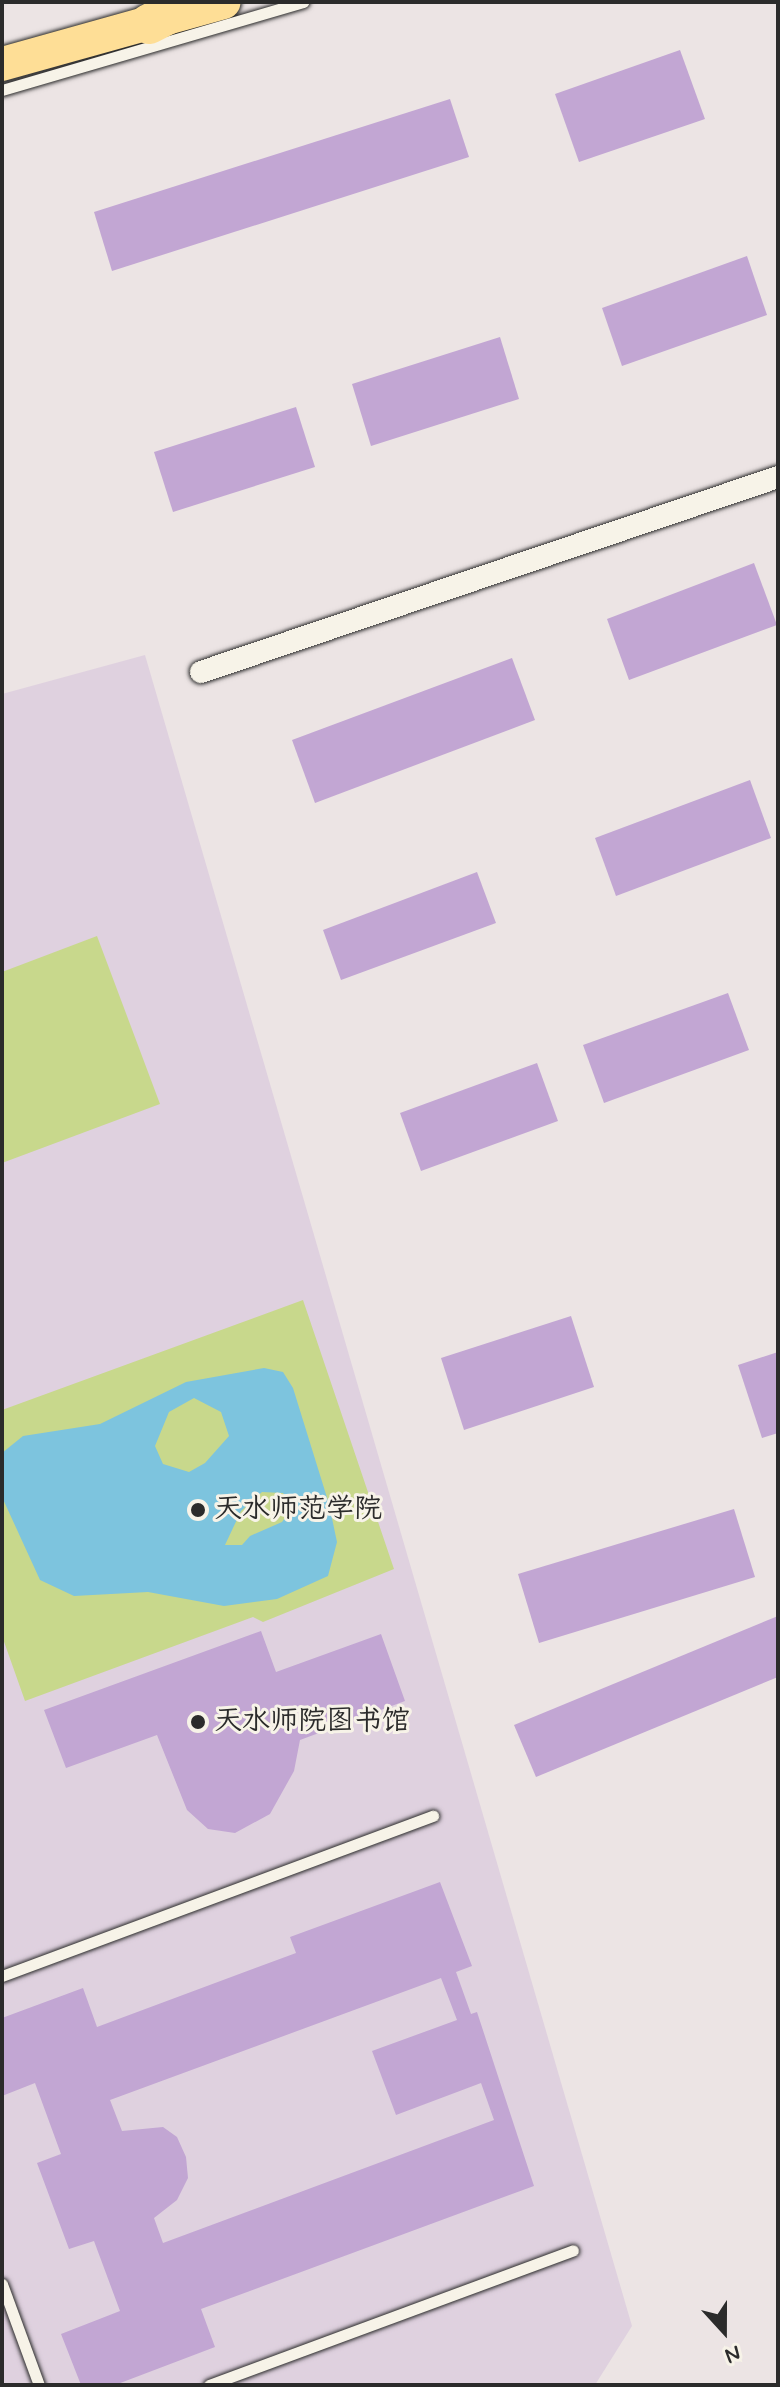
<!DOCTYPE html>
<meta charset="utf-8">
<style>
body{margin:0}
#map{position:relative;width:780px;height:2387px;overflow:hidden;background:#ece4e4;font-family:Mynerve,"LXGW WenKai TC",sans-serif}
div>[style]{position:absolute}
.built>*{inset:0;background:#dfd1df}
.green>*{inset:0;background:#c8d88c}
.water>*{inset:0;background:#7dc4de}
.building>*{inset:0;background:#c2a6d3}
.roads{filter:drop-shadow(0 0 2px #2b2b2b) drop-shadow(0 0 2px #2b2b2b)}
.lane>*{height:11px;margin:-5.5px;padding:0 5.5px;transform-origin:5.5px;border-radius:5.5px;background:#f7f3e8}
.street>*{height:22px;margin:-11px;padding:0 11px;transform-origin:11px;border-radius:11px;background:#f7f3e8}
.primary>*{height:34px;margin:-17px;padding:0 17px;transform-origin:17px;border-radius:17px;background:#fede96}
.highway>*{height:40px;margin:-20px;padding:0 20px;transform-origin:20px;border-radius:20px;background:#fede96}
.dots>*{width:22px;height:22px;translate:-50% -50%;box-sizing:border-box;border:4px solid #f7f3e8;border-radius:50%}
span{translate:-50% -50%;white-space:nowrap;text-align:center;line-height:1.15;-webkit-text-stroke:6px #f7f3e8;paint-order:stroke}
.poi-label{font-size:28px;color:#2b2b2b}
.left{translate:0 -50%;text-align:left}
.frame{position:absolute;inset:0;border:4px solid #2b2b2b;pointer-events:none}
.north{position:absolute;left:684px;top:2291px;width:80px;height:80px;-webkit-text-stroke:6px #f7f3e8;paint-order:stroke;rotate:159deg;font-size:22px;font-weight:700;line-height:32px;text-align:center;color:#2b2b2b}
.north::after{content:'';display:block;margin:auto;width:28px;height:36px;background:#2b2b2b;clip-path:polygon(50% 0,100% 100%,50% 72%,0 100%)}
</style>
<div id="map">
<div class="built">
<i style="clip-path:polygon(145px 655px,632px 2326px,595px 2385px,2px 2385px,2px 694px)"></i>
</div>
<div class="green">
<i style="clip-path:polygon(97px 936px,160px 1104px,2px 1163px,2px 972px)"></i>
<i style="clip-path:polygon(303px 1300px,394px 1569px,263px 1622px,253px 1617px,25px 1701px,2px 1636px,2px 1410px)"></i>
</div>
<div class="water">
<i style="clip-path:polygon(evenodd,264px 1368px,283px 1372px,293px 1388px,329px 1504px,337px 1542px,328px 1576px,277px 1599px,224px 1606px,148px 1592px,74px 1596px,40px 1580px,2px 1497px,2px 1453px,23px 1436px,100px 1424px,186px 1382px,264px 1368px,194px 1398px,221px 1412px,229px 1436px,205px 1463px,189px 1472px,163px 1464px,155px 1446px,169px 1412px,194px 1398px,264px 1368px,262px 1492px,283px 1493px,293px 1507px,282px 1522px,250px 1536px,242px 1545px,225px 1545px,241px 1511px,262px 1492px)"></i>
</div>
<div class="building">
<i style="clip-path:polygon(680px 50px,705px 119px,579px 162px,555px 94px)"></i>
<i style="clip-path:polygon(450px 99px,469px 157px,112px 271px,94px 212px)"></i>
<i style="clip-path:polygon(747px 256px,767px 315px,622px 366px,602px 308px)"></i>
<i style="clip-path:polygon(500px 337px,519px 399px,371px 446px,352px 384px)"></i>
<i style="clip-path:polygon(296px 407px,315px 467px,173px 512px,154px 452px)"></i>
<i style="clip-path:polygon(754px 563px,777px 625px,629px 680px,607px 619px)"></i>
<i style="clip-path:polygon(512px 658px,535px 720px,315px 803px,292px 740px)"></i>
<i style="clip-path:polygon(750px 780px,771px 838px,616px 896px,595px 838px)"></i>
<i style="clip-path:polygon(477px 872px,496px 923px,341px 980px,323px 930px)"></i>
<i style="clip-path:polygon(728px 993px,749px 1050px,604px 1103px,583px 1045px)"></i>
<i style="clip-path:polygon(537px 1063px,558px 1121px,421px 1171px,400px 1113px)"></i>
<i style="clip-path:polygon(571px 1316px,594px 1387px,464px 1430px,441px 1358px)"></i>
<i style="clip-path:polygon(778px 1352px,778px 1433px,762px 1438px,738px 1365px)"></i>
<i style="clip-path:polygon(734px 1509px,755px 1577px,539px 1643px,518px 1574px)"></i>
<i style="clip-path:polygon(778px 1616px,778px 1677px,536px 1777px,514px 1725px)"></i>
<i style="clip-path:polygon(261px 1631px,276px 1672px,381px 1634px,405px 1701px,300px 1740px,294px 1771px,270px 1814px,235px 1833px,208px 1829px,187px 1810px,157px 1735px,66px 1768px,44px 1710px)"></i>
<i style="clip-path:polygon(evenodd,440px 1882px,472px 1966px,456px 1972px,471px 2014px,477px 2012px,534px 2186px,201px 2309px,215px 2347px,115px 2385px,81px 2385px,61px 2334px,120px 2311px,94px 2241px,69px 2249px,37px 2163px,61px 2154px,35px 2083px,2px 2096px,2px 2018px,83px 1988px,97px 2027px,296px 1953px,290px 1937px,440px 1882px,441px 1978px,457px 2020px,372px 2051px,396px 2115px,481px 2083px,494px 2120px,163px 2243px,154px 2218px,177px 2200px,188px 2178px,186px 2157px,177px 2137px,163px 2127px,122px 2131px,110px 2100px,441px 1978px)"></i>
</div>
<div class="roads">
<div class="lane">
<i style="left:2px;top:90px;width:314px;rotate:-16.3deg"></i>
<i style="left:2px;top:1976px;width:460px;rotate:-20.4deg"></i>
<i style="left:2px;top:2284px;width:108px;rotate:69.9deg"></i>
<i style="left:209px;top:2385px;width:388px;rotate:-20.3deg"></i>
</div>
<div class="street">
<i style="left:201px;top:672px;width:609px;rotate:-18.67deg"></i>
</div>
<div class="primary">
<i style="left:2px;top:64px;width:230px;rotate:-15.6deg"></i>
</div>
<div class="highway">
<i style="left:149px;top:24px;width:48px;rotate:-27.1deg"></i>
</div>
</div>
<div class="dots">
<i style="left:198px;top:1510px;background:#2b2b2b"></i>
<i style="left:198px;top:1722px;background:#2b2b2b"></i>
</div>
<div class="poi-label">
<span class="left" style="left:214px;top:1510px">天水师范学院</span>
<span class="left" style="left:214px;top:1722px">天水师院图书馆</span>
</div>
<div class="frame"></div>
<div class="north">N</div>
</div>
